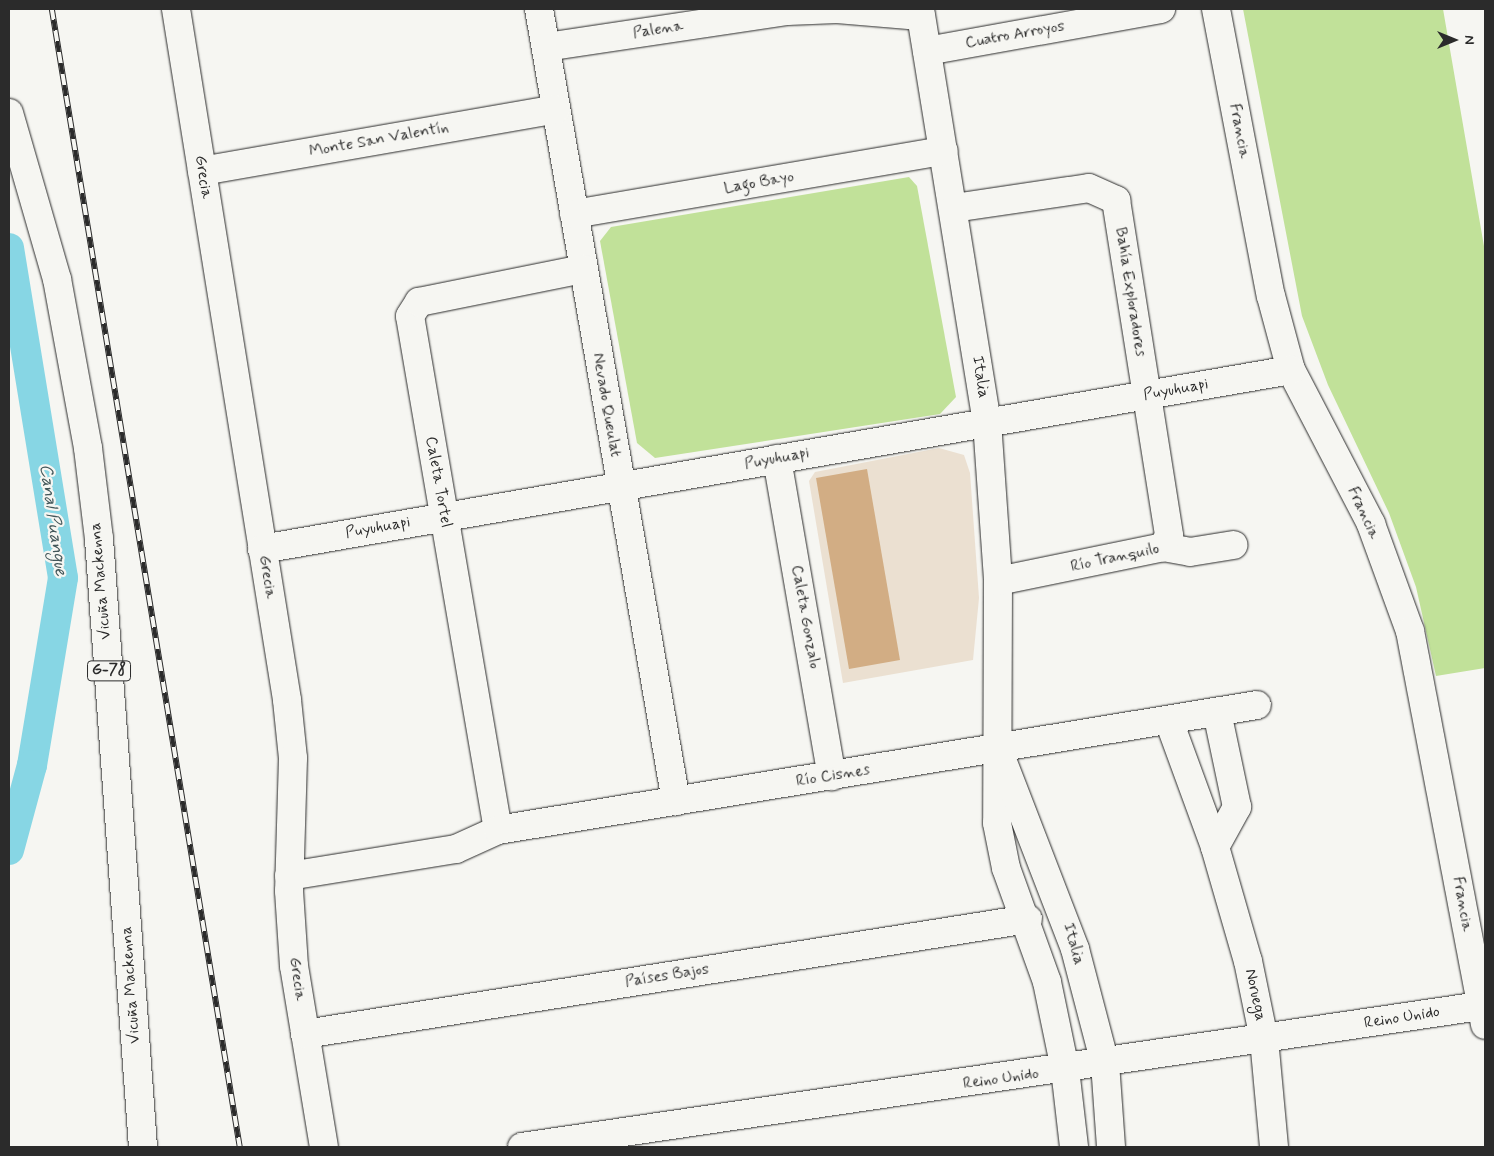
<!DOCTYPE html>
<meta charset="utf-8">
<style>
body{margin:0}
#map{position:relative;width:1494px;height:1156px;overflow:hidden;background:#f6f6f2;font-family:Mynerve,sans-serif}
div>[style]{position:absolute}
.built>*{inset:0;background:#ebe0d1}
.green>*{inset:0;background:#c1e199}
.canal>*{height:30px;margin:-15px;padding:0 15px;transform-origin:15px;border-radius:15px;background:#87d6e4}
.building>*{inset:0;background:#d2ad84}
.roads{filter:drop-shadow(0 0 1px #2b2b2b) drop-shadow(0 0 1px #2b2b2b)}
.minor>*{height:28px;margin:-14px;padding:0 14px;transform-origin:14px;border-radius:14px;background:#f6f6f2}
.major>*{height:28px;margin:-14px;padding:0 14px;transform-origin:14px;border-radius:14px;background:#f6f6f2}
.rail>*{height:5.5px;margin-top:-2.75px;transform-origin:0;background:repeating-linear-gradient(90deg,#f6f6f2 0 11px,#2b2b2b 0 22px);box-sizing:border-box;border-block:1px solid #2b2b2b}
span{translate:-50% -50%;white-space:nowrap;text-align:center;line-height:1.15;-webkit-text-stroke:4.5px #f6f6f2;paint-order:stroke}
.shield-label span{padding:1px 4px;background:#f6f6f2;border:1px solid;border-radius:4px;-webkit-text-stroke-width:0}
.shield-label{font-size:15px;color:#2b2b2b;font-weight:700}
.street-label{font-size:16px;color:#2b2b2b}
.water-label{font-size:18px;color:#425659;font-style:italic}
.frame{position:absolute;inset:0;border:10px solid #2b2b2b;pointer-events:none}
.north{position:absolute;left:1429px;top:15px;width:50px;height:50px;-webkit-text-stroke:4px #f6f6f2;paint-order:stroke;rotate:90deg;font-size:14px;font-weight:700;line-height:20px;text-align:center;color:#2b2b2b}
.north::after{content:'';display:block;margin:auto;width:18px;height:22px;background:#2b2b2b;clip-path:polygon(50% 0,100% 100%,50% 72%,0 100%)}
</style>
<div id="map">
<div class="built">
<i style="clip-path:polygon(939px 448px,964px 455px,970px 473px,979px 598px,973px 660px,843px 683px,809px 481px,815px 472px)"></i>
</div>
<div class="green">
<i style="clip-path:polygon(1243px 9px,1443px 9px,1485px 252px,1485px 668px,1436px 676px,1416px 587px,1389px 513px,1328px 385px,1302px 316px)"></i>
<i style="clip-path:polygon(909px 177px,917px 186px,956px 397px,940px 414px,655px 458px,637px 443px,600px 241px,611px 227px)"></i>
</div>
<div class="canal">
<i style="left:9px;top:248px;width:334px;rotate:80.7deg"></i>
<i style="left:63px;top:578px;width:190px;rotate:99.4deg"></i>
<i style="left:32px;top:765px;width:88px;rotate:105.1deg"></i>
</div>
<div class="building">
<i style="clip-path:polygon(867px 469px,900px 660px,849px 669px,816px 478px)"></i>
</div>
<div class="roads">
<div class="minor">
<i style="left:176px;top:9px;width:700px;rotate:80.87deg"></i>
<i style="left:287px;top:700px;width:58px;rotate:84.1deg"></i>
<i style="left:293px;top:758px;width:133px;rotate:91.7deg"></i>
<i style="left:289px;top:891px;width:75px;rotate:86.2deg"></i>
<i style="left:294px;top:966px;width:183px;rotate:80.6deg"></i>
<i style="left:539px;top:9px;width:804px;rotate:80.19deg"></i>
<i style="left:920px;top:9px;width:418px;rotate:80.8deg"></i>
<i style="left:987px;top:422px;width:159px;rotate:86deg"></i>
<i style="left:998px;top:581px;width:242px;rotate:90.2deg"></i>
<i style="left:997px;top:823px;width:46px;rotate:78.7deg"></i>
<i style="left:1006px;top:868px;width:121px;rotate:70.2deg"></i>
<i style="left:1047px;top:982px;width:89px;rotate:78.3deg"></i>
<i style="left:1065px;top:1069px;width:79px;rotate:83.4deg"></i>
<i style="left:1216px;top:9px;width:292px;rotate:79.2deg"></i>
<i style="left:1271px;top:296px;width:77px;rotate:74.9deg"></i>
<i style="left:1291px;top:370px;width:174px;rotate:62.5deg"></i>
<i style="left:1371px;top:524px;width:114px;rotate:70deg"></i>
<i style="left:1410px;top:631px;width:401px;rotate:79.2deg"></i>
<i style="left:546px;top:47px;width:244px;rotate:-8.5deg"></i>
<i style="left:787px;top:11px;width:50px;rotate:-2.3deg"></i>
<i style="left:837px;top:9px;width:84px;rotate:4.8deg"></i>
<i style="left:927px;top:51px;width:238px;rotate:-10.2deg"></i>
<i style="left:202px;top:171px;width:359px;rotate:-9.9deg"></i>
<i style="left:954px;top:208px;width:136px;rotate:-8.4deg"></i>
<i style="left:1089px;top:188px;width:30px;rotate:24deg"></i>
<i style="left:1116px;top:200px;width:340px;rotate:81deg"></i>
<i style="left:1169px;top:536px;width:13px;rotate:119deg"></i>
<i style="left:574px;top:214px;width:375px;rotate:-9.7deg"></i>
<i style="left:777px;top:459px;width:322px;rotate:80.2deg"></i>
<i style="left:262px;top:549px;width:1044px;rotate:-9.87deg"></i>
<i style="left:998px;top:581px;width:168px;rotate:-11.6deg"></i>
<i style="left:1163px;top:547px;width:27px;rotate:10deg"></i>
<i style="left:1190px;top:552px;width:44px;rotate:-9.2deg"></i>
<i style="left:1169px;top:721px;width:134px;rotate:69.9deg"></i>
<i style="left:1215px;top:847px;width:119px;rotate:73.9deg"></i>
<i style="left:1248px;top:961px;width:80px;rotate:78.4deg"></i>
<i style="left:1264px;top:1039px;width:108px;rotate:84.7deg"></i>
<i style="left:1001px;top:757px;width:206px;rotate:68.9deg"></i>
<i style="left:1075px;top:949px;width:118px;rotate:75.3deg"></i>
<i style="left:1105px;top:1063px;width:84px;rotate:85.9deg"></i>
<i style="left:498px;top:830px;width:521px;rotate:-99.72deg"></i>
<i style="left:410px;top:316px;width:17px;rotate:-57deg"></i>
<i style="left:419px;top:302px;width:167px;rotate:-11.4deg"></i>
<i style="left:1215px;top:847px;width:46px;rotate:-61.2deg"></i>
<i style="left:1237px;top:807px;width:97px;rotate:-101.9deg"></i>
<i style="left:289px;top:876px;width:169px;rotate:-9.2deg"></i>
<i style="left:456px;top:849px;width:46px;rotate:-24.3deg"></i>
<i style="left:498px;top:830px;width:769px;rotate:-9.35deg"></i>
<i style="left:305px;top:1034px;width:732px;rotate:-9.04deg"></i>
<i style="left:522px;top:1147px;width:968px;rotate:-8.37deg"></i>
</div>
<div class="major">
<i style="left:9px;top:113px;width:173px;rotate:73.9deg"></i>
<i style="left:57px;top:279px;width:172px;rotate:79.6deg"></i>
<i style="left:88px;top:448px;width:92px;rotate:83.1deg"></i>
<i style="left:99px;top:539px;width:610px;rotate:85.86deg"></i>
</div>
</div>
<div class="rail">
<i style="left:52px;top:9px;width:1153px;rotate:80.62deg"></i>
</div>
<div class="shield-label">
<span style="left:109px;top:671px">G-78</span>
</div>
<div class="street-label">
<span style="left:658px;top:30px;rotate:-9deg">Palena</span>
<span style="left:1015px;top:35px;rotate:-10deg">Cuatro Arroyos</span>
<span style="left:1239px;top:131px;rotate:79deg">Francia</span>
<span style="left:379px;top:140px;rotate:-10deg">Monte San Valentín</span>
<span style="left:203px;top:177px;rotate:81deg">Grecia</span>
<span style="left:759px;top:183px;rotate:-10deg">Lago Bayo</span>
<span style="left:1130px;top:292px;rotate:81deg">Bahía Exploradores</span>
<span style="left:980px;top:377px;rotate:81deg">Italia</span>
<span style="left:1176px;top:390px;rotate:-10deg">Puyuhuapi</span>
<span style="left:606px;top:405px;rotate:80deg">Nevado Queulat</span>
<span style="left:777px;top:459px;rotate:-10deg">Puyuhuapi</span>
<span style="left:438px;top:482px;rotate:80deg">Caleta Tortel</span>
<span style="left:1363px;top:513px;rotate:65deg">Francia</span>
<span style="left:378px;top:528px;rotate:-10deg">Puyuhuapi</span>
<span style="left:1115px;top:558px;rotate:-12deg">Río Tranquilo</span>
<span style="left:267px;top:577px;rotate:81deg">Grecia</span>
<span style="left:101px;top:581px;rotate:-95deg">Vicuña Mackenna</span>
<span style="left:805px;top:617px;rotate:80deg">Caleta Gonzalo</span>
<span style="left:833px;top:776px;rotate:-9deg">Río Cisnes</span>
<span style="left:1462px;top:904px;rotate:80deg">Francia</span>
<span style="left:1073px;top:944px;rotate:74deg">Italia</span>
<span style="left:667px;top:976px;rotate:-9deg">Países Bajos</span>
<span style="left:297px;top:979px;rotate:82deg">Grecia</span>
<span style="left:131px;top:985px;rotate:-94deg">Vicuña Mackenna</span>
<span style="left:1255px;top:995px;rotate:78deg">Noruega</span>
<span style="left:1402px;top:1018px;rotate:-9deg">Reino Unido</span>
<span style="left:1001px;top:1079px;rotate:-8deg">Reino Unido</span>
</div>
<div class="water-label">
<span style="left:53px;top:520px;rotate:82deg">Canal Puangue</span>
</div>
<div class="frame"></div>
<div class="north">N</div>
</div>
